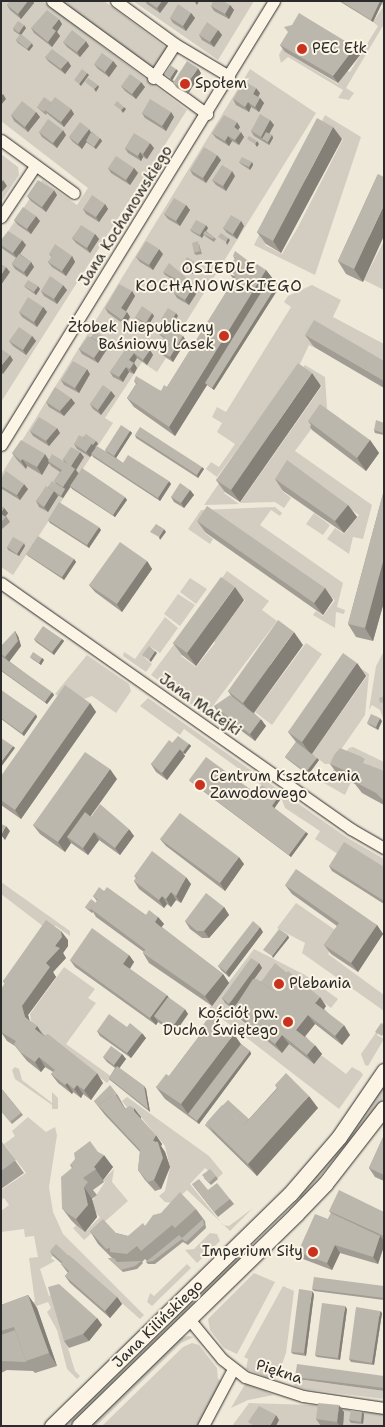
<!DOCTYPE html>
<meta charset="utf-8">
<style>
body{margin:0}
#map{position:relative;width:385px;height:1427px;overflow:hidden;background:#efe9da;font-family:"Shantell Sans",sans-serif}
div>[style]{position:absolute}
.green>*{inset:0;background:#d2cdc0}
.roads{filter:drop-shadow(0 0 1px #2b2b2b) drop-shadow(0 0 1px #2b2b2b)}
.street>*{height:11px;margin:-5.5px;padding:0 5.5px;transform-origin:5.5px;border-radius:5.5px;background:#fcf5e5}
.secondary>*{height:15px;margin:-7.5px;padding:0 7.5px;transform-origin:7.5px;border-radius:7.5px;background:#fcf5e5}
.wall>*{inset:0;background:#a29d94}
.shaded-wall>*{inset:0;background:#848078}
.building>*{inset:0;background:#bcb7ac}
.dots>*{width:14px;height:14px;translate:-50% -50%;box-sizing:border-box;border:2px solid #fcf5e5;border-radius:50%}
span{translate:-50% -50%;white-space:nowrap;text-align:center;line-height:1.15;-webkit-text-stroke:4px #fcf5e5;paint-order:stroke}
.poi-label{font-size:15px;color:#2b2b2b}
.left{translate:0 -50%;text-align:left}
.right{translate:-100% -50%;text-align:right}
.street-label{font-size:15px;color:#2b2b2b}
.neighbourhood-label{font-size:16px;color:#2b2b2b;letter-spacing:1px}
.frame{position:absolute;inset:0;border:2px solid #2b2b2b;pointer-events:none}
</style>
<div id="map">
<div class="green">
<i style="clip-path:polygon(1px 1px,42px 1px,187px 110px,1px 402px,1px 242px,42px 180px,77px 205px,88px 188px,1px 121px)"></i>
<i style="clip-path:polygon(60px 1px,104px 1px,168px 49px,154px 69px)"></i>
<i style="clip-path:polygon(133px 1px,254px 1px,218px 60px)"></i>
<i style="clip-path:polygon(381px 1px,384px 1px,384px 24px,346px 88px,354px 93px,349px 100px,338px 98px,343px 90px,288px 57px,281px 63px,279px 55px,288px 37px,285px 52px,338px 84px,346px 70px,350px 72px,378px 26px,373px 22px,383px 7px)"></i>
<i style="clip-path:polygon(250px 69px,316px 113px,178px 335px,173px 362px,166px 358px,157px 372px,142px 362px,105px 418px,113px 423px,13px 575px,1px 567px,1px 475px)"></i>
<i style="clip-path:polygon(325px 115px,361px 137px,315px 275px,254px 245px,264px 225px,274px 228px,265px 245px,282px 254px,298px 227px,343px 139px,326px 130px,317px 131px)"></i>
<i style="clip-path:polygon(1px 154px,18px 167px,19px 175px,1px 202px)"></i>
<i style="clip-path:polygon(384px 241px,384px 290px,364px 280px)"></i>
<i style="clip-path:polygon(312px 285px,341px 300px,333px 317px,384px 344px,384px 367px,322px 332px,313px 347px,309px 345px,301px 362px,217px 477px,206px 469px,211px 462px,219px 467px,235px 444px,217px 432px,222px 423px,212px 417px,217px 407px,226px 412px,291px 307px,284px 302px,288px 296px)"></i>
<i style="clip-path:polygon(305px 365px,325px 377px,327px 408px,295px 451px,372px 505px,363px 539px,353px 537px,349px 554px,327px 539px,335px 528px,344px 534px,359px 515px,296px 472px,282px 491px,291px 498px,284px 508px,275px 502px,240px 503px,322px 386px,307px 375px,293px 379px)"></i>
<i style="clip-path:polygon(222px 479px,230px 484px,224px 493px,239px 504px,204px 505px)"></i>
<i style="clip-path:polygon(275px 507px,282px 513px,280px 516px,271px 510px,260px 525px,343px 583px,337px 607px,345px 610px,344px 614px,336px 612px,335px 628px,313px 615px,316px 611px,323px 616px,335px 600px,217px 517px,205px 533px,213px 539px,210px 544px,188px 529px,201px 510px)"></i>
<i style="clip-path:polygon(314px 513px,330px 525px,323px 535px,306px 524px)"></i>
<i style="clip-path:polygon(227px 571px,269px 601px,262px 610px,277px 621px,206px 715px,151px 675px,181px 635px,192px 641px,181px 656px,196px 667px,215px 643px,213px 641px,245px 600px,230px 588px,217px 585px)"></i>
<i style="clip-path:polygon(190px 578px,207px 589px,196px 604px,180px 592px)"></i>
<i style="clip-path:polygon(178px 594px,195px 605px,180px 626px,164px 614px)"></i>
<i style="clip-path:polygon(165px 617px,178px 628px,160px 653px,151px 647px,144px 657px,152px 664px,146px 672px,123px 656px,124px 652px,135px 659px)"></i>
<i style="clip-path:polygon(306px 643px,322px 654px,272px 725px,255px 712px)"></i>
<i style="clip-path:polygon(384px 651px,384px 721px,380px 710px,372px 705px,369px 710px,376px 666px)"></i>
<i style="clip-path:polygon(87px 655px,129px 684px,131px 691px,116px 713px,92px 696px,84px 699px,65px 686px,58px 696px,55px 694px)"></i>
<i style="clip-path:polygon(352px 662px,369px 674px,365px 715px,331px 764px,325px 764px,312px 754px,367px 676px)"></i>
<i style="clip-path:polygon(148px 698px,346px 837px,384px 859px,384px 869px,341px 856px,315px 839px,320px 831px,285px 808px,282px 800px,184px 729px,180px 735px,140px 706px)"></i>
<i style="clip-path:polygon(353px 747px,384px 762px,384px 779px,343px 767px,338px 776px,351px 782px,345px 795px,324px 783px,349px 748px)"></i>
<i style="clip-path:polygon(1px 882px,70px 931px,70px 936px,56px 926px,44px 927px,1px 894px)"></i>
<i style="clip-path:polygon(296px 903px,341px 934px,328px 954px,384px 995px,384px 1011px,302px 953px,305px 943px,277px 928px)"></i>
<i style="clip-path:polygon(254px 949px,305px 975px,338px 999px,331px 1008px,279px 968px,239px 1019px,282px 1053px,289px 1044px,314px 1064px,321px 1055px,346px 1074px,352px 1067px,361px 1072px,363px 1075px,339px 1109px,212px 1011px,210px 1007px)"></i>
<i style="clip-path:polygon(64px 967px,95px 989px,88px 998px,96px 1003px,66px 1044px,112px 1077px,107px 1083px,32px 1026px,30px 1014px)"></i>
<i style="clip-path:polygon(384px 1021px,377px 1035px,384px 1039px,368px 1066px,365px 1065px,361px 1054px)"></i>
<i style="clip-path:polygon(15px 1067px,19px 1069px,22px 1080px,52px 1103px,52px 1092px,58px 1098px,58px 1109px,52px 1109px,52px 1105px,15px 1079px,12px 1070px)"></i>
<i style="clip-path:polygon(384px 1084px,384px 1097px,374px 1111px,302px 1199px,298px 1195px)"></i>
<i style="clip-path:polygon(127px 1097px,209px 1156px,223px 1173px,218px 1178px,205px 1168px,190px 1184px,223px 1225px,229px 1226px,253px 1208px,230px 1231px,187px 1190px,173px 1203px,165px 1202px,159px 1196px,165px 1191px,170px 1167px,165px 1146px,137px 1112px,133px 1115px,122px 1101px)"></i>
<i style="clip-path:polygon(28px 1117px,46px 1132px,55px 1127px,57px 1135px,49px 1187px,53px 1212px,63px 1234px,144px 1315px,140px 1319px,59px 1248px,51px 1258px,55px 1261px,40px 1269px,49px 1296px,52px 1295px,75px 1371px,80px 1376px,77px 1379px,67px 1369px,57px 1330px,47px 1312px,51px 1308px,48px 1302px,8px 1316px,7px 1306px,35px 1302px,29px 1258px,38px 1257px,34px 1236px,25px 1237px,24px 1229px,1px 1232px,1px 1211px,9px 1205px,4px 1198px,1px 1200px,1px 1190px,26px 1173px,4px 1144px,15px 1136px,12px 1131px)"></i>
<i style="clip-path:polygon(114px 1169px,112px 1182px,128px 1201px,84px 1240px,73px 1228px,77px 1225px,85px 1232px,100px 1217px,94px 1211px,93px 1200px,105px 1182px,103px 1180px)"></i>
<i style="clip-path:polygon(210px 1233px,217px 1234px,220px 1241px,197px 1263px,185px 1250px,194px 1249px)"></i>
<i style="clip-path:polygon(251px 1243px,254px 1247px,70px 1426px,62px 1426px)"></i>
<i style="clip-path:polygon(187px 1264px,191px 1268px,152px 1306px,147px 1302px,150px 1293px,154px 1296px)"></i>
<i style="clip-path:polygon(254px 1273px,275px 1282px,237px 1354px,224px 1348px,210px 1330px,208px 1319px)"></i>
<i style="clip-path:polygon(283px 1286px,294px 1291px,286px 1353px,277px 1378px,270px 1379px,246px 1369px,248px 1359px,244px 1357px)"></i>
<i style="clip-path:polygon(188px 1336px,194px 1337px,181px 1343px,96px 1426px,90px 1426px,180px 1338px)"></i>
<i style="clip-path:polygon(192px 1343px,199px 1345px,217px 1368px,218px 1379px,222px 1381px,198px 1426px,102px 1426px,183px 1347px)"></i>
<i style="clip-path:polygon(296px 1379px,384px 1391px,384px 1399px,304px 1389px,294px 1386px)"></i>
<i style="clip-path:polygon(245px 1384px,262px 1390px,274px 1395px,248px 1400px,231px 1408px)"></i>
<i style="clip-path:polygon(249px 1403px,312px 1405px,384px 1415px,384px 1426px,232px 1426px)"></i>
</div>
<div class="roads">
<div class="street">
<i style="left:52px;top:1px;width:192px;rotate:36.1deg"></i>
<i style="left:116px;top:1px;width:73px;rotate:36.1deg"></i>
<i style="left:175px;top:44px;width:63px;rotate:30.7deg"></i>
<i style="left:153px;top:78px;width:40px;rotate:-57.1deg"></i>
<i style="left:1px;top:140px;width:90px;rotate:36deg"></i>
<i style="left:1px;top:217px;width:61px;rotate:-56.3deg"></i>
<i style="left:1px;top:445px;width:521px;rotate:-58.41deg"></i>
<i style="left:1px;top:583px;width:428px;rotate:35.1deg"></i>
<i style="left:351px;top:829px;width:38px;rotate:30deg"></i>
<i style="left:189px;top:1319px;width:52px;rotate:50.5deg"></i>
<i style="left:222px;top:1359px;width:29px;rotate:38deg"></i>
<i style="left:245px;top:1377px;width:61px;rotate:18.1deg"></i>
<i style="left:303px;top:1396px;width:82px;rotate:8.4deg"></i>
<i style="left:203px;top:1426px;width:64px;rotate:-62.2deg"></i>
</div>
<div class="secondary">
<i style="left:52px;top:1426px;width:332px;rotate:-44.3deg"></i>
<i style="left:290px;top:1194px;width:75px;rotate:-49.3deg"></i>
<i style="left:339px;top:1137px;width:80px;rotate:-55.7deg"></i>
<i style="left:79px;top:1426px;width:303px;rotate:-44.3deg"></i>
<i style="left:296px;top:1214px;width:42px;rotate:-46deg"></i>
<i style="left:325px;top:1184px;width:96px;rotate:-52.2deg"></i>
</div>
</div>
<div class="wall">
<i style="clip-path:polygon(10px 1px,33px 1px,34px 3px,21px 19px,10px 10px,7px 5px)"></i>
<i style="clip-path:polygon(145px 1px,169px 1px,160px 13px,147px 4px)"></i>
<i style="clip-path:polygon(339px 1px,383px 1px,373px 22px)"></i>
<i style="clip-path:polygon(230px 5px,234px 10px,229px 19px,214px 11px,211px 6px)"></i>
<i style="clip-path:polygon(191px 13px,195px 18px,186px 31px,173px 23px,170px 18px)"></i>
<i style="clip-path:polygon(62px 24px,57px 32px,60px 36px,52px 47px,34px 33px,31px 28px)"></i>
<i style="clip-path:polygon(13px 28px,26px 28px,21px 35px,33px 46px,29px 51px,18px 43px,16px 40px,20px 35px,14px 31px)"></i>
<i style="clip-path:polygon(218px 30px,222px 35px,214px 47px,202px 40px,199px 35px)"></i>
<i style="clip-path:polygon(63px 42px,89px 46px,80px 57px,67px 47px)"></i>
<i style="clip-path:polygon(280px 45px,360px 55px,338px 83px,285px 52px)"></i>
<i style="clip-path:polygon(45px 57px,71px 66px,65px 74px,49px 62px)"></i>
<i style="clip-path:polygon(113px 61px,117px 66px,109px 77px,98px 69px,94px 64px)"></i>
<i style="clip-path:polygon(201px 73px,188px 94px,177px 88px,173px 83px)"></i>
<i style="clip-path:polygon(121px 86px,145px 87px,136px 99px,125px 91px)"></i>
<i style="clip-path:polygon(260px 93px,258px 97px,260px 98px,264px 103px,259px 112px,251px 107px,249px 112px,236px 105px,233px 99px)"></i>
<i style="clip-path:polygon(51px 102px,71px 109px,74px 114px,64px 127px,49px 115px,47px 113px,46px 115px,39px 109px,37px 107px)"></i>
<i style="clip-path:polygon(36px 112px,40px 117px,28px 132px,14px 121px,11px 115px)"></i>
<i style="clip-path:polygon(171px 112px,174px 117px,166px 131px,145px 118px,142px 113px)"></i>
<i style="clip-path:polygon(270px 120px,274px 125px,269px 134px,272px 135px,273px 138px,269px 145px,254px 136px,251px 131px)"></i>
<i style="clip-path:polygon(240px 127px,238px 130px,244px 137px,239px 145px,232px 141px,229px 146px,216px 138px,212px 133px)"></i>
<i style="clip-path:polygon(39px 132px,66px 135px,57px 148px,42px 137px)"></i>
<i style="clip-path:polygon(92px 132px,102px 141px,96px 149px,86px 142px,82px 149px,73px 142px,69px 137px)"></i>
<i style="clip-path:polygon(342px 139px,281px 253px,266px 244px,257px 232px)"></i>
<i style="clip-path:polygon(125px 148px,154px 148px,147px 159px,143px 157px,141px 161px,128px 153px)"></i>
<i style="clip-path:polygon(221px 160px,206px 183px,193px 175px,190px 170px)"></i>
<i style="clip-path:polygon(239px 162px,252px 162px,253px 165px,250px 170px,241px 164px)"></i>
<i style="clip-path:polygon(108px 168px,134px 168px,138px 173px,130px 185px,111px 173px)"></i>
<i style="clip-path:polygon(378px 174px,363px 282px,346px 274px,338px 261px)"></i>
<i style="clip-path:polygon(235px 176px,226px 191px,216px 185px,212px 180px)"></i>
<i style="clip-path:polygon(57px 195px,46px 212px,31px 201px,27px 196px)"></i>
<i style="clip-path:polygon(105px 204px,108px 209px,99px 222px,86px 214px,83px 209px)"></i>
<i style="clip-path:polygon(186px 205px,190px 210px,180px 226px,168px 219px,164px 214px)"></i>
<i style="clip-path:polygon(14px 220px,40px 221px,31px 234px,18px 225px)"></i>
<i style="clip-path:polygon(241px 221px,244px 226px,237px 239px,227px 233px,223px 228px)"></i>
<i style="clip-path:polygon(208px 228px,206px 231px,216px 239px,214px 242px,205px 236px,204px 234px,202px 238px,192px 232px,190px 230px)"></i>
<i style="clip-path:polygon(95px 234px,99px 239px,90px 253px,76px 243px,72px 238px)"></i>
<i style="clip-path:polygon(1px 240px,26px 245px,20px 254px,31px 262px,34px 267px,27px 277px,15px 269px,12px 264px,16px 258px,3px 249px,1px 247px)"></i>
<i style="clip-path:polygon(199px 244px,202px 254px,196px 255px,194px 253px)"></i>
<i style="clip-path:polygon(49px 254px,72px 256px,75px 262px,66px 276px,52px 267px,48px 262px,52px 257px)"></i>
<i style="clip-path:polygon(163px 254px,153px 270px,140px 262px,136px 257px)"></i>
<i style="clip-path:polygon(233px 256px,255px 266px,266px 270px,273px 279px,272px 280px,280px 286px,214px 390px,207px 385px,175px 436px,134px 407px,127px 398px,136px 384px,134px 381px,161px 391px,167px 387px,234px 280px,227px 270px,235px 259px)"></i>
<i style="clip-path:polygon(182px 266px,198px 266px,193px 274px,184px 268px)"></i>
<i style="clip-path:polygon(163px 272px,188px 279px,189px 282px,187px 286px,196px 294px,189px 305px,177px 298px,174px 293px,180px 284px,165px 275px)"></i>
<i style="clip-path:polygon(24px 286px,40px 289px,36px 295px,26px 288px)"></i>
<i style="clip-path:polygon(67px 290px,57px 304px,44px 296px,41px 291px)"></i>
<i style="clip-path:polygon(132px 291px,135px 296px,126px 311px,130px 317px,125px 325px,108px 313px,105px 308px)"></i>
<i style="clip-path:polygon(43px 307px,47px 312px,37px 327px,22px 317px,19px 312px)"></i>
<i style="clip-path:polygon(154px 316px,148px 326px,137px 319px,135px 317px)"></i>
<i style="clip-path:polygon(158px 333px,183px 336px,186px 341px,173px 362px,161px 354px,157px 349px,164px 338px,160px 335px)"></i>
<i style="clip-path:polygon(305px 335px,384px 361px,384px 388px,314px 347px)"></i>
<i style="clip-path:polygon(32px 336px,36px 341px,26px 355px,13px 346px,9px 341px)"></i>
<i style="clip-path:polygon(91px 337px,111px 343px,98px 363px,82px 354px,79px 349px)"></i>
<i style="clip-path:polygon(133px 339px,150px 350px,153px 355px,147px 365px,137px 358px,134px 363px,137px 368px,134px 374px,129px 372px,123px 382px,113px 377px,110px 372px)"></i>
<i style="clip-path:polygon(90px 374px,79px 393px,64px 385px,61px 380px)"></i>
<i style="clip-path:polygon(321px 386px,240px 502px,225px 492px,216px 480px)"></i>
<i style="clip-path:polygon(111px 391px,115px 396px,101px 415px,93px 409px,90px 404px)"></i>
<i style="clip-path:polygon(46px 402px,75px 403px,64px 416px,49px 407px)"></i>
<i style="clip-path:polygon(308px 421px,370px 440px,379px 453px,366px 471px,312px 430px,310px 427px,311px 425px)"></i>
<i style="clip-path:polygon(384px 423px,384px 435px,375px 433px,374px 430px)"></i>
<i style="clip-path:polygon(30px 431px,60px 433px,49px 446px,33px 436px)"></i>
<i style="clip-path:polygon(130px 431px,132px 433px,116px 458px,123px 463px,171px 484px,160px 501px,93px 457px,92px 455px,90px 457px,77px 449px,74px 444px,83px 437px,96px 441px,98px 444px,95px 447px,107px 452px,105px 450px)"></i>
<i style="clip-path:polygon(135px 435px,204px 469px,198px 478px,136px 438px)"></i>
<i style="clip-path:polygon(12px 453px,64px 462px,63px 459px,84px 457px,76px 470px,78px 474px,127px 500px,115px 517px,72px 489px,70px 486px,63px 498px,57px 495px,58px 496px,48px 512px,39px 507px,36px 501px,48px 487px,56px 483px,54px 481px,60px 472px,51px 466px,49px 463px,42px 475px,27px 466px,26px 469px,18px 461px)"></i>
<i style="clip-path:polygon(1px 479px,28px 489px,20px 500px,2px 489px)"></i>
<i style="clip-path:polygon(275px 479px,348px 505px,357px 517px,344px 533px,283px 491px)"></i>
<i style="clip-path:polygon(190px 490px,194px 495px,184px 508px,174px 502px,171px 497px)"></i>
<i style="clip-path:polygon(384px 490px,384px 602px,373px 641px,356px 637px,348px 624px)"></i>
<i style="clip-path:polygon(1px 506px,4px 508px,8px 513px,6px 516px,10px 522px,1px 530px)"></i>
<i style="clip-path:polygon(48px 520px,101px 530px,89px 548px,50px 523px)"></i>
<i style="clip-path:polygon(197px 521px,325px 588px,333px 600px,323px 615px,206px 533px)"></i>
<i style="clip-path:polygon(25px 546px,19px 556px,8px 550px,7px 547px)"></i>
<i style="clip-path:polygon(26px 554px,74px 559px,76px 562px,64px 580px,28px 556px)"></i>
<i style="clip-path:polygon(147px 561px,152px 569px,122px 612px,95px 592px,89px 585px)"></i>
<i style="clip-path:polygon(244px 600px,196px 666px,182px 655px,173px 643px)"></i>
<i style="clip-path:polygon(18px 636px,21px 646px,9px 661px,54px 695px,47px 704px,1px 671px,1px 646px)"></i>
<i style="clip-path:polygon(34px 639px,62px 639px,64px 641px,54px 655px,36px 642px)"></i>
<i style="clip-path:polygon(303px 645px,254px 713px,266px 726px,255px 741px,219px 714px,214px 706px,232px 697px,228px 691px)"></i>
<i style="clip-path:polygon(30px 657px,42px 658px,44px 660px,41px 665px,32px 659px)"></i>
<i style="clip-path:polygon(357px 663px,366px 676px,312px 754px,319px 760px,308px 775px,287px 759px,285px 757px,296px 742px,288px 732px)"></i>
<i style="clip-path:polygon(1px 690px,37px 717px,24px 736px,1px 719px)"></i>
<i style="clip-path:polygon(90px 703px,96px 712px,21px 819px,1px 805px,1px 776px)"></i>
<i style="clip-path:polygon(382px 721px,378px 730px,369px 725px,367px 723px)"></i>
<i style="clip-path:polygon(172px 743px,189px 744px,191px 746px,185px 754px,183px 753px,185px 756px,167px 780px,156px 772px,151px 764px)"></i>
<i style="clip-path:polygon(330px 764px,368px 765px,384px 773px,384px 805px,362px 793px,355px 784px,339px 776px)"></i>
<i style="clip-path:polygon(117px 779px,90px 816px,134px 836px,120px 855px,99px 840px,88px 855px,71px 843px,65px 852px,40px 834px,33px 825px)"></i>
<i style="clip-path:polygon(189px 780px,278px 797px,280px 800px,274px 808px,308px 834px,291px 857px,191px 782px)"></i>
<i style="clip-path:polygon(160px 839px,244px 864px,225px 891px,166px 846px)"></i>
<i style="clip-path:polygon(329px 866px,384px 867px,384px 904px,332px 871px)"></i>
<i style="clip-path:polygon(134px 876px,191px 884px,181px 903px,176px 900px,171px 907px,167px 904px,164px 908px,139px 889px,134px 881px,136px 878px)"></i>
<i style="clip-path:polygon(285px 885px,377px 925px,383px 934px,358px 972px,331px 954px,324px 945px,337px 926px,292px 894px)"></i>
<i style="clip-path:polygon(104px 891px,146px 915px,158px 917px,164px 924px,161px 927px,223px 974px,229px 983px,212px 1006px,149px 963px,143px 953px,144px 952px,96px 917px,93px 912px,92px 913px,87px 909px,85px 907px,96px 903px,97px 901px,93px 896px)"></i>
<i style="clip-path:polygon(224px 907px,229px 915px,209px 938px,202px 938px,190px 929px,185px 921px)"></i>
<i style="clip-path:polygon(263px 932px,229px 977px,222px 971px,218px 966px)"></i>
<i style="clip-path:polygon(68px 940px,68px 946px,63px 953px,66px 958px,53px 972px,56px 977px,28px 1015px,30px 1021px,37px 1026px,43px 1034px,103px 1083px,91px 1100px,83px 1094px,81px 1098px,73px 1092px,72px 1094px,58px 1083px,51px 1074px,53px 1072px,45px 1067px,41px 1072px,27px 1061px,15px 1046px,7px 1041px,1px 1032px,5px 984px,3px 981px)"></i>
<i style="clip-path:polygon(129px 955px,134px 962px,130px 969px,168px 997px,188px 1014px,174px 1034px,158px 1022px,156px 1025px,75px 967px,70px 960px)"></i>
<i style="clip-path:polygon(259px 963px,262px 968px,254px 979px,326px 1006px,324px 1009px,350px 1035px,342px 1045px,315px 1024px,305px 1036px,322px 1054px,314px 1064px,289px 1044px,282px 1053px,240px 1019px,233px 1010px,247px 989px,233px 1009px,225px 1003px,222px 998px)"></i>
<i style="clip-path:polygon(127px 1027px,146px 1038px,131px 1058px,100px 1036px,97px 1031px)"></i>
<i style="clip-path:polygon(201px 1028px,241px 1044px,250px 1051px,251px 1054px,199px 1124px,165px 1099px,156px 1087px,169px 1076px,203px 1031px)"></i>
<i style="clip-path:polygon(122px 1054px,126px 1059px,119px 1068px,144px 1086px,146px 1089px,150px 1112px,110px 1080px,109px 1078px,115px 1068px,107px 1062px,103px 1057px)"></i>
<i style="clip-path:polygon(275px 1085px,318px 1108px,257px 1176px,205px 1125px,249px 1119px,277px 1088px)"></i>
<i style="clip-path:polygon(1px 1088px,23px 1115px,12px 1124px,1px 1111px)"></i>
<i style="clip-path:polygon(117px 1094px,120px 1099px,125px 1108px,141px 1117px,141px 1119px,162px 1144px,161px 1146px,165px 1152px,170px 1167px,161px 1189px,155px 1191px,145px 1180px,138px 1170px,140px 1152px,105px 1115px,94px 1101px)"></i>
<i style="clip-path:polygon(384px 1135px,384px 1181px,375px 1177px,369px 1168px)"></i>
<i style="clip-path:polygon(1px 1141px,24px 1173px,1px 1189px)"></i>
<i style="clip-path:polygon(98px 1152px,113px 1167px,103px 1180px,104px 1182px,93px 1190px,97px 1195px,92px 1199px,97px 1217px,85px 1232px,76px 1225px,71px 1220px,62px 1208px,72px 1168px,70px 1165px)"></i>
<i style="clip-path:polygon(216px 1176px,218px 1179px,211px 1185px,204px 1178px)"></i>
<i style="clip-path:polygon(192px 1184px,230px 1199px,234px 1204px,218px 1217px)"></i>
<i style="clip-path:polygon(196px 1209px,205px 1221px,206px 1228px,188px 1245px,183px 1242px,155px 1264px,148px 1264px,146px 1262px,147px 1261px,145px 1259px,142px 1262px,143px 1263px,137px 1269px,123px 1272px,110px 1260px,108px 1258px,112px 1258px,98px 1244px,90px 1231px,116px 1233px,128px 1236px,145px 1226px)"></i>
<i style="clip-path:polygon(329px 1211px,384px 1212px,384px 1246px,378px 1264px,340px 1253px,332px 1270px,303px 1259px,298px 1252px,328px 1219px,331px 1213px)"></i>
<i style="clip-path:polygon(50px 1251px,117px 1297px,122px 1304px,110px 1318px,70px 1283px,65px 1276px,68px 1273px,61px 1264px,62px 1264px,53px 1256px)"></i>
<i style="clip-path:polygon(384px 1286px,384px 1300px,314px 1291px,312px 1289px)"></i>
<i style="clip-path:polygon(314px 1294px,306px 1356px,293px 1354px,291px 1352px)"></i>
<i style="clip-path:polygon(28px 1295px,37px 1308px,57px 1366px,35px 1373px,33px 1371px,7px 1370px,1px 1373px,1px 1305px)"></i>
<i style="clip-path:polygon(347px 1309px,340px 1360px,317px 1357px,315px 1355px)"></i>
<i style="clip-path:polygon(382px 1313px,374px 1365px,351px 1362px,349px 1359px)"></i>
<i style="clip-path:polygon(97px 1318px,102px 1325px,89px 1341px,69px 1348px,64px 1341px)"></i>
<i style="clip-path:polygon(384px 1376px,384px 1391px,297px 1379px,295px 1377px)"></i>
<i style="clip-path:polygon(344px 1412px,343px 1426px,321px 1426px,316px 1419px)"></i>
<i style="clip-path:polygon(362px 1412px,364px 1414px,363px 1424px,351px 1423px,349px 1420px)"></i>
</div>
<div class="shaded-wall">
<i style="clip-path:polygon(28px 1px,33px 1px,34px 3px,21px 19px,18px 14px)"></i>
<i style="clip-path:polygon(162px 1px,169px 1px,160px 13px,157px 8px)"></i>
<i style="clip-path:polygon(196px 1px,199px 1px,197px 5px,195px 2px)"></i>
<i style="clip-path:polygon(380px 1px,383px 1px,373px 22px,371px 20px)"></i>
<i style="clip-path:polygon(230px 5px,234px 10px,229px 19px,225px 14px)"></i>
<i style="clip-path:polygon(191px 13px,195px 18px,186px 31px,183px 26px)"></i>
<i style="clip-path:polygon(59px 19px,62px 24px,57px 32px,60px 36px,52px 47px,48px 42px,52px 28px)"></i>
<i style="clip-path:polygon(24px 25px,26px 28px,21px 35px,19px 33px)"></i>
<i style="clip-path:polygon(218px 30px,222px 35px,214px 47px,210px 42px)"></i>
<i style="clip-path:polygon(86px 41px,89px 46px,80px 57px,77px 52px)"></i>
<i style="clip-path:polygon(32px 43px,33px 46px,29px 51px,27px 49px)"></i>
<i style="clip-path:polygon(355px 47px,360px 55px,338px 83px,333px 76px)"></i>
<i style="clip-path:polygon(68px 61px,71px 66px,65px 74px,61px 69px)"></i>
<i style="clip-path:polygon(113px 61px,117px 66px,109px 77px,105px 72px)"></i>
<i style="clip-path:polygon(198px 68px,201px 73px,188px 94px,184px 89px)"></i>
<i style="clip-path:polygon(176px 69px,178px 71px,172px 81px,170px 78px)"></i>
<i style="clip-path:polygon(87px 73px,89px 75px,81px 86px,79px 84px)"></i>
<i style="clip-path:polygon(141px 82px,145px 87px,136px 99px,132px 94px)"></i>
<i style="clip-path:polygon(98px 85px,99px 87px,96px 92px,94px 89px)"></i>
<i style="clip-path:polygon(256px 88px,260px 93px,257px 99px,253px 94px)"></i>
<i style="clip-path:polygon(3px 94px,6px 99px,1px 105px,1px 96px)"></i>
<i style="clip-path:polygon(260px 98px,264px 103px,259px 112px,255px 107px)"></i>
<i style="clip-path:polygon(248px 102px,251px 107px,249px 112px,245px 107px)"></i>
<i style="clip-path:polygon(124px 107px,126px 109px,123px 113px,121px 110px)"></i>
<i style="clip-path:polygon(71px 109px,74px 114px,64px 127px,61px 122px)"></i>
<i style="clip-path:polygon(36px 112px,40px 117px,28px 132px,25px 127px)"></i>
<i style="clip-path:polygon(171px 112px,174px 117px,166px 131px,162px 126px)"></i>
<i style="clip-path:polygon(270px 120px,274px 125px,265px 141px,261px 137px)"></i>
<i style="clip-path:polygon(237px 122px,240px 127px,237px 132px,234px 127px)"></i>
<i style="clip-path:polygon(333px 127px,342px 139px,281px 253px,273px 241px)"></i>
<i style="clip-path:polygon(89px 129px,92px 134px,82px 149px,78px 144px)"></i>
<i style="clip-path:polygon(63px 130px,66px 135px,57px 148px,53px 143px)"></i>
<i style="clip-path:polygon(241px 132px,244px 137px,239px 145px,235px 140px)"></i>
<i style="clip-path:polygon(272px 135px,273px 138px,269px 145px,268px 142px)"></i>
<i style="clip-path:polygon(228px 136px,232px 141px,229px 146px,225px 141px)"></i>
<i style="clip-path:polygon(100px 138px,102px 141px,96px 149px,94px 147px)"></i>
<i style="clip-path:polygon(257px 141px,259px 144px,257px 147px,255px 144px)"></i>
<i style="clip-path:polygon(150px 143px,154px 148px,147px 159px,143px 154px)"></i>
<i style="clip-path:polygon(140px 152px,143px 157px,141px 161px,138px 156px)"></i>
<i style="clip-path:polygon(217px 155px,221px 160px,206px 183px,203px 178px)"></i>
<i style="clip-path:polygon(252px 162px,253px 165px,250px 170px,249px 167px)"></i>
<i style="clip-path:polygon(134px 168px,138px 173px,130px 185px,126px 180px)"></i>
<i style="clip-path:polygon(232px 171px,235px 176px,226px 191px,223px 186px)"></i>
<i style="clip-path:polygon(3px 180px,7px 186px,1px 193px,1px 183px)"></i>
<i style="clip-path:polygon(54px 190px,57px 195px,46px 212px,42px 207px)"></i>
<i style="clip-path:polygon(105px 204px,108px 209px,99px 222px,96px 217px)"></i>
<i style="clip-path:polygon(186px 205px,190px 210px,180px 226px,176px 221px)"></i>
<i style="clip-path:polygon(384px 205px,384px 236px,363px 282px,354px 269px)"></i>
<i style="clip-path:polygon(36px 216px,40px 221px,31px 234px,27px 229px)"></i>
<i style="clip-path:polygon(241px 221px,244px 226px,237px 239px,233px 234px)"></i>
<i style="clip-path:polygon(206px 225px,208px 228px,202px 238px,200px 235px)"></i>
<i style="clip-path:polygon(95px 234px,99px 239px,90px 253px,87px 248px)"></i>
<i style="clip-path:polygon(228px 238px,230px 240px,227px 245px,226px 242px)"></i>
<i style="clip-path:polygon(22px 240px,26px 245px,17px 258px,13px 253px)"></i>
<i style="clip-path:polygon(159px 249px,163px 254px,153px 270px,149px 265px)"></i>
<i style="clip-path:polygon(72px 256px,75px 262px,66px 276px,62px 271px)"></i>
<i style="clip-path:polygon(31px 262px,34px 267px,27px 277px,24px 272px)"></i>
<i style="clip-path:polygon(196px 263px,198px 266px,193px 274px,191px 271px)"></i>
<i style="clip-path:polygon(6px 267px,10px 272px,1px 285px,1px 275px)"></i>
<i style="clip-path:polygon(266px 270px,273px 279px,207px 384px,205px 383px,207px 385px,175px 436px,169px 427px)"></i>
<i style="clip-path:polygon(188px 279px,189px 282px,186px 287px,184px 285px)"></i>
<i style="clip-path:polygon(278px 283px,280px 286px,214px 390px,212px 388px)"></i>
<i style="clip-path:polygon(63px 285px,67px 290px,57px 304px,54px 299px)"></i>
<i style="clip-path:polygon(38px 286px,40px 289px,36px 295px,34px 292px)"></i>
<i style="clip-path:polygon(192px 289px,196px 294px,189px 305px,185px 300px)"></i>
<i style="clip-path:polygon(132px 291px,135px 296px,125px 313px,121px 308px)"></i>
<i style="clip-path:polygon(43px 307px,47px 312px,37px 327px,34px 322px)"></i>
<i style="clip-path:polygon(127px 312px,130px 317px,125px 325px,122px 320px)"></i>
<i style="clip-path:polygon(152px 313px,154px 316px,148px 326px,146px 323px)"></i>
<i style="clip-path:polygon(176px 313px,178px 316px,171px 326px,169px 324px)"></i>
<i style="clip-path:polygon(32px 336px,36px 341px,26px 355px,23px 350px)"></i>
<i style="clip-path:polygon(183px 336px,186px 341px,173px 362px,170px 357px)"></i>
<i style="clip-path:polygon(109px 340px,111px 343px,98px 363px,94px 358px,103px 345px)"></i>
<i style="clip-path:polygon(150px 350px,153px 355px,147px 365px,143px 360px)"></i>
<i style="clip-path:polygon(134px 353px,137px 358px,134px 363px,137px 368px,134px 374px,130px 369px,129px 360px)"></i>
<i style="clip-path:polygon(10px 355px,13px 360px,3px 374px,1px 372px,1px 366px)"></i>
<i style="clip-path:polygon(126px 367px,129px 372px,123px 382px,119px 377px)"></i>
<i style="clip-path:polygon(87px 369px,90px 374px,79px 393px,75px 388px)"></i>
<i style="clip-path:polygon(312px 373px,321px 386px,240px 502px,231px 490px)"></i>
<i style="clip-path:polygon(111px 391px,115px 396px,101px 415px,98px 410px)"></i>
<i style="clip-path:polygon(71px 398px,75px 403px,64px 416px,60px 411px)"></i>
<i style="clip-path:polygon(57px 428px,60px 433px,49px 446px,46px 441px)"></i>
<i style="clip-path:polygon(130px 431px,132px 433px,116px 458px,114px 456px)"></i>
<i style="clip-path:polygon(370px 440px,379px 453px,366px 471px,357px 458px)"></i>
<i style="clip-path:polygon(96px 441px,98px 444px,95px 447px,96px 448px,90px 457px,86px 452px,92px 443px)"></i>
<i style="clip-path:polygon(80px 452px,84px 457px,76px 470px,79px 474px,63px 498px,61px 496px,65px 489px,63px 487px,71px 466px)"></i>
<i style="clip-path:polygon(45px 454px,50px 462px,48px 461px,49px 463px,42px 475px,37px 467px)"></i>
<i style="clip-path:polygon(22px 459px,27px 466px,26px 469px,21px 461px)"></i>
<i style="clip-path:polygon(202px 467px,204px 469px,198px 478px,197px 475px)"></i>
<i style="clip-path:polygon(169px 481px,171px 484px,160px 501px,158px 498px)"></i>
<i style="clip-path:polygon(24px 484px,28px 489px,20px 500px,17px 495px)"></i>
<i style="clip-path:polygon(190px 490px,194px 495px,184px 508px,181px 503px)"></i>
<i style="clip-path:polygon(54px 491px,58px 496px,48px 512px,44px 507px)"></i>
<i style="clip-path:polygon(125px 497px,127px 500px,115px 517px,113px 515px)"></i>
<i style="clip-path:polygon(348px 505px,357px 517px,344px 533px,335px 521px)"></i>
<i style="clip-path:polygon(4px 508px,8px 513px,4px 518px,1px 514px,1px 513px)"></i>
<i style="clip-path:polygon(99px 527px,101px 530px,89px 548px,87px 545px)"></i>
<i style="clip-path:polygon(164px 529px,166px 532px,160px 540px,159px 537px)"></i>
<i style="clip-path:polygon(24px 543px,25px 546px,19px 556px,17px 554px)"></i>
<i style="clip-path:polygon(384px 558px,384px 602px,373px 641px,365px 628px)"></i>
<i style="clip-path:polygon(74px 559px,76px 562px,64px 580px,62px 577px)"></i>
<i style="clip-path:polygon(147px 561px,152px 569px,122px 612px,117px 604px)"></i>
<i style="clip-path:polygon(235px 587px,244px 600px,196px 666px,187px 653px)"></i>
<i style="clip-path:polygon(325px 588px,333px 600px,323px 615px,314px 603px)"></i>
<i style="clip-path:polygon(15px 631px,18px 636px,21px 646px,9px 662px,5px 657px)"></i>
<i style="clip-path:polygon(294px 632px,303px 645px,252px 715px,243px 703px)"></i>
<i style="clip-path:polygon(62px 639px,64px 641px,54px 655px,52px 652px)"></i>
<i style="clip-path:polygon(155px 651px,157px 653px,151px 662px,149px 660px)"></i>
<i style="clip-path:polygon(42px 658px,44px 660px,41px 665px,39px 663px)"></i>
<i style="clip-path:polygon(357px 663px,366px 676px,311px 755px,302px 742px)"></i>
<i style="clip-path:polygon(52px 692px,54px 695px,47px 704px,45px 702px)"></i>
<i style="clip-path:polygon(90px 703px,96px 712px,21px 819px,15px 810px)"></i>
<i style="clip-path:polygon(36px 714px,37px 717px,24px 736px,22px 733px)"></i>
<i style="clip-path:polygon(380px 718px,382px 721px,378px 730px,376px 727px)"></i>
<i style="clip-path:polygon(261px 719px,266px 726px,255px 741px,250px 734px)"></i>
<i style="clip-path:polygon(189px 744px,191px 746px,185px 754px,183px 752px)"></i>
<i style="clip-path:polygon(13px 746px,15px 748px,1px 767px,1px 762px)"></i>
<i style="clip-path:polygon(180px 749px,185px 756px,167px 780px,162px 773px)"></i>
<i style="clip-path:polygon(317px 758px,319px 760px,308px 775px,306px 772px)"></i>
<i style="clip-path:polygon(110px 769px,117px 779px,73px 841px,67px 837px,71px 843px,65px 852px,58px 842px)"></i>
<i style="clip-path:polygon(278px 797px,280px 800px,274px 809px,272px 806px)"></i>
<i style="clip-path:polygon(6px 826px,10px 831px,5px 840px,1px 835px)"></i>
<i style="clip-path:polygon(129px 829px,134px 836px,120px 855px,115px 848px)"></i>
<i style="clip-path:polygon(94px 832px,99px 840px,88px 855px,83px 848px)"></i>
<i style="clip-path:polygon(306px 832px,308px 834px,291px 857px,289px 855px)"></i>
<i style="clip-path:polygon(239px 857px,244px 864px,225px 891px,220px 883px)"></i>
<i style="clip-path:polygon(186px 877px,191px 884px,181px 903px,176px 896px)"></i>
<i style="clip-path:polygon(171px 892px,176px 900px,171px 907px,166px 899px)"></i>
<i style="clip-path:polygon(162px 896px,167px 904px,164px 908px,159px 900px)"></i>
<i style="clip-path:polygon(224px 907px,229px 915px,209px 938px,204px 931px)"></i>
<i style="clip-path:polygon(158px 917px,164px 924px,160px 929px,155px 922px)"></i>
<i style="clip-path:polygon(377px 925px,383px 934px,358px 972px,351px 963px)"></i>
<i style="clip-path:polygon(260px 927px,263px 932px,229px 977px,226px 972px)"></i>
<i style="clip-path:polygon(61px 931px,68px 940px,68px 946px,63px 953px,66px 958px,53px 972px,56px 977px,28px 1015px,31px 1026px,25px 1017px,22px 1006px,55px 946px)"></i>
<i style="clip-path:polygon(288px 935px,289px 938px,273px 958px,272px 956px)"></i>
<i style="clip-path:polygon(129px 955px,134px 962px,128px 971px,123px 964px)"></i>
<i style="clip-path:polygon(259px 963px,262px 968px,233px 1009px,229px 1004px)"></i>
<i style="clip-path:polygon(223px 974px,229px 983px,212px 1006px,205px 996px)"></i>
<i style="clip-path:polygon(167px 995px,172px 1002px,154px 1016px,158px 1022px,156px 1025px,150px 1018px)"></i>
<i style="clip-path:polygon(320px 997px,326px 1006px,322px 1012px,315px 1003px)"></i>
<i style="clip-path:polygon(185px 1009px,188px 1014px,174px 1034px,171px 1029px)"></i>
<i style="clip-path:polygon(308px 1015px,315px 1024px,303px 1039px,296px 1030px)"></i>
<i style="clip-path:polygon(344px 1025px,350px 1035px,342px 1045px,335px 1036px)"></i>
<i style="clip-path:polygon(37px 1026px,43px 1036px,35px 1029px)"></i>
<i style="clip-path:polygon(142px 1033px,146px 1038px,131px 1058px,127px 1053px)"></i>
<i style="clip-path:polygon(234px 1034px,243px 1047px,188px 1114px,181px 1104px)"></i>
<i style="clip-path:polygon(282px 1035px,289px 1044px,282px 1053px,275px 1044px)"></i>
<i style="clip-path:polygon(315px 1045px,322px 1054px,314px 1064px,307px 1055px)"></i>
<i style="clip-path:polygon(250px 1051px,251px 1054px,199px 1124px,197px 1121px)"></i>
<i style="clip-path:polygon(122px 1054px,126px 1059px,118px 1070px,114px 1065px)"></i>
<i style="clip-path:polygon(39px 1057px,45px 1067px,41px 1072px,35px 1062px)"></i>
<i style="clip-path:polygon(97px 1073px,103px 1083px,91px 1100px,84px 1090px)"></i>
<i style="clip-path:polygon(67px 1083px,73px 1092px,72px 1094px,65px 1085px)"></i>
<i style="clip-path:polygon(77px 1085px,83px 1094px,81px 1098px,74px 1089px)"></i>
<i style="clip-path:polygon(144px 1086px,146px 1089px,150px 1112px,148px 1109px)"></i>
<i style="clip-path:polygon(309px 1096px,318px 1108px,257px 1176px,248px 1164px)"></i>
<i style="clip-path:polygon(134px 1108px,141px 1117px,140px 1121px,134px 1111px)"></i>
<i style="clip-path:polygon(156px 1135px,162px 1144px,161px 1146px,165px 1152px,170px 1167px,161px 1189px,154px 1180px,153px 1141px)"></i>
<i style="clip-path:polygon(104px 1155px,113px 1167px,103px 1180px,94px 1167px)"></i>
<i style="clip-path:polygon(84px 1187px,92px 1199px,97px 1217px,85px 1232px,76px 1219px)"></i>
<i style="clip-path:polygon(380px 1236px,384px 1241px,384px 1246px,378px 1264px,373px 1257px)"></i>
<i style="clip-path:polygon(335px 1245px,340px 1253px,332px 1270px,327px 1263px)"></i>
<i style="clip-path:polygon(312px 1291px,314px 1294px,306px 1356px,304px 1353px)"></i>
<i style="clip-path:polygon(28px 1295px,37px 1308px,57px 1366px,49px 1353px)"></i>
<i style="clip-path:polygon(117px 1297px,122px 1304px,110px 1318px,105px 1311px)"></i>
<i style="clip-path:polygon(345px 1306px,347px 1309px,340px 1360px,338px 1358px)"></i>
<i style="clip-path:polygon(380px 1311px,382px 1313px,374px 1365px,372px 1363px)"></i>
<i style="clip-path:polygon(97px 1318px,102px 1325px,89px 1341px,83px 1334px)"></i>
<i style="clip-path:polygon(339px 1405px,344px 1412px,343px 1426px,340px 1426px,337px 1422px)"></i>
<i style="clip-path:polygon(362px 1412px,364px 1414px,363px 1424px,361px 1422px)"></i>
<i style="clip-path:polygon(276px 1415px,279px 1420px,276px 1426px,270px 1426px)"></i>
</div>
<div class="building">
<i style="clip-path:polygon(10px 1px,28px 1px,18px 14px,7px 5px)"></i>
<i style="clip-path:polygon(147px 1px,162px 1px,157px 8px)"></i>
<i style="clip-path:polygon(213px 1px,223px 1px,230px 5px,225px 14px,211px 6px)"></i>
<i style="clip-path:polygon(341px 1px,380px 1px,371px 20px)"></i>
<i style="clip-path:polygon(178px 4px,191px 13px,183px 26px,170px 18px)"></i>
<i style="clip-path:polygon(47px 10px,59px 19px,52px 28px,56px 31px,48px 42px,31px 28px)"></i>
<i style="clip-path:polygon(299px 13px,355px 47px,333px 76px,280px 45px,288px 32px,284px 27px,292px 25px)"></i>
<i style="clip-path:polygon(18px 21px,24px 25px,19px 33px,13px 28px)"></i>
<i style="clip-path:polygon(207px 22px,218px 30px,210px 42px,199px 35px)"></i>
<i style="clip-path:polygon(72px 30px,86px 41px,77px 52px,63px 42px)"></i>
<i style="clip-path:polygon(21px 34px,32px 43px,27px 49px,16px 40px)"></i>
<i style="clip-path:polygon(52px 49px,68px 61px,61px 69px,45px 57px)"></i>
<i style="clip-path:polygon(102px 53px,113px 61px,105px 72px,94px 64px)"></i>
<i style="clip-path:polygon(187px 61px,198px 68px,184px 89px,173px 83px)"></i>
<i style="clip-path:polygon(170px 65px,176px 69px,170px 78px,164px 74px)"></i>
<i style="clip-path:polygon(82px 69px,87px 73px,79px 84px,74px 80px)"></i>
<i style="clip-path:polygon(130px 74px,141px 82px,132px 94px,121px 86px)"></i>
<i style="clip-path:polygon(88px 78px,98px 85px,94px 89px,85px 82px)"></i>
<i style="clip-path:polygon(244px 81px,256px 88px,253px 94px,260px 98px,255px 107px,248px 102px,245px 107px,233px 99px)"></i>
<i style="clip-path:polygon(44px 97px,51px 102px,44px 112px,37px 107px)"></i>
<i style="clip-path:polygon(55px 97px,71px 109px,61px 122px,45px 110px)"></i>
<i style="clip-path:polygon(150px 99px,171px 112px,162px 126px,142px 113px)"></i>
<i style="clip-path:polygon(22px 101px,36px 112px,25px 127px,11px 115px)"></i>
<i style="clip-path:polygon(117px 101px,124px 107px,121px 110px,114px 105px)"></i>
<i style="clip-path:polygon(260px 114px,270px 120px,261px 137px,251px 131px)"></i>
<i style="clip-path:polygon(224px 115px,237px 122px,234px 127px,241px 132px,235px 140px,228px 136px,225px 141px,212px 133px)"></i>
<i style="clip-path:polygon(317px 118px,333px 127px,273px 241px,257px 232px)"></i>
<i style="clip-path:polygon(48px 119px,63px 130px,53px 143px,39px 132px)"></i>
<i style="clip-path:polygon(80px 122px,89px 129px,78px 144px,69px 137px)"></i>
<i style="clip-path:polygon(91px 132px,100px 138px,94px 147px,86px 141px)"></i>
<i style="clip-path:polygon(266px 132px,272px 135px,268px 142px,262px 139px)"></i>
<i style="clip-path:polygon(134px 133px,150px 143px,143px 154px,140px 152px,138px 156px,125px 148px)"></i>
<i style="clip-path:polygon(249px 136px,257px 141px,255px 144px,247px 139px)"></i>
<i style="clip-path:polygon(204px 147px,217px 155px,203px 178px,190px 170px)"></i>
<i style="clip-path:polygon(116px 156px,134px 168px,126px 180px,108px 168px)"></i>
<i style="clip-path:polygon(242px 157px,252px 162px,249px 167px,239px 162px)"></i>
<i style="clip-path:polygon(222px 165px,232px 171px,223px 186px,212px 180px)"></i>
<i style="clip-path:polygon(378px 174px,384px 177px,384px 205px,354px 269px,338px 261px)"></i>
<i style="clip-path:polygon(38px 180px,54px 190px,42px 207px,27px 196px)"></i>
<i style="clip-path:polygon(92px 195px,105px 204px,96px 217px,83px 209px)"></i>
<i style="clip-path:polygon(174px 198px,186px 205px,176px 221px,164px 214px)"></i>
<i style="clip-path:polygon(23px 207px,36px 216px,27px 229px,14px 220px)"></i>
<i style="clip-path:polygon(231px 215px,241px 221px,233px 234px,223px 228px)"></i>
<i style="clip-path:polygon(196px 220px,206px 225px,200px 235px,190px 230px)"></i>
<i style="clip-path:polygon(81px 225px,95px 234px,87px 248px,72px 238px)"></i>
<i style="clip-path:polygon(8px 231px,22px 240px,13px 253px,1px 245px,1px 240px)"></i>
<i style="clip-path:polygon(205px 231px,214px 237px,213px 239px,203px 234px)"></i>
<i style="clip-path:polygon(221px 233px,228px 238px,226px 242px,218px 237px)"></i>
<i style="clip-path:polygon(146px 241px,159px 249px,149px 265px,136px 257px)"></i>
<i style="clip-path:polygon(198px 241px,200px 251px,194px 253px,192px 243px)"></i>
<i style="clip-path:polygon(55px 244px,72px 256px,62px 271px,48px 262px,52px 256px,49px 254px)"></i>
<i style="clip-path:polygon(235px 251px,255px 266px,257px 264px,266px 270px,169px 427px,127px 398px,137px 383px,134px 381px,136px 376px,161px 391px,164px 385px,167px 387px,236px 276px,227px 270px,236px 257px,233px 256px)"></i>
<i style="clip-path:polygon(19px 254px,31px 262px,24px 272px,12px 264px)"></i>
<i style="clip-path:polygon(187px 257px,196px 263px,191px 271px,182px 266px)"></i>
<i style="clip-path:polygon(169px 263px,188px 279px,185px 284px,163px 272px)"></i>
<i style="clip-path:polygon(1px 264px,6px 267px,1px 275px)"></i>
<i style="clip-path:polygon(50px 276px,63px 285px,54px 299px,41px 291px)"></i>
<i style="clip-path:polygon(270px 278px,278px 283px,212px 388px,205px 383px)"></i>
<i style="clip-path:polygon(28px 280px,38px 286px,34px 292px,24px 286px)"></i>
<i style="clip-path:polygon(181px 282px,192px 289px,185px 300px,174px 293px)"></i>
<i style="clip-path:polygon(119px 284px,132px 291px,121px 308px,127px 312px,122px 320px,105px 308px)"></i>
<i style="clip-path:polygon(28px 297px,43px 307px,34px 322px,19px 312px)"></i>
<i style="clip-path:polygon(142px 306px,152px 313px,146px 323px,135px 317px)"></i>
<i style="clip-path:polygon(168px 308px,176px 313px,169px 324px,161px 319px)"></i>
<i style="clip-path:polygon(314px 320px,384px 361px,384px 381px,305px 335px)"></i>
<i style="clip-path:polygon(163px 325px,170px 329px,165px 337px,158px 333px)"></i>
<i style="clip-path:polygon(19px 327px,32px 336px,23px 350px,9px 341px)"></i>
<i style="clip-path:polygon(170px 328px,183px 336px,170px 357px,157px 349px)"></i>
<i style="clip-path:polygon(95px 331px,109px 340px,105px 348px,103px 345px,91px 337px)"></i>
<i style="clip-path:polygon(88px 336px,103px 345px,94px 358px,79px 349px)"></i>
<i style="clip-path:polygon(133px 339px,150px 350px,143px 360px,134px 353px,129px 360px,134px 363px,130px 369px,126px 367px,119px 377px,110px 372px)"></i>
<i style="clip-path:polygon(1px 349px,10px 355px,1px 366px)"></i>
<i style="clip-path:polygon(73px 361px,87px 369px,75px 388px,61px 380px)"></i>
<i style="clip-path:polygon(298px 363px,312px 373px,231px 490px,216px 480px)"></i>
<i style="clip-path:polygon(103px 385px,111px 391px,98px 410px,90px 404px)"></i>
<i style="clip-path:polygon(55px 387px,71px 398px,60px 411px,46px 402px)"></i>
<i style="clip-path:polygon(320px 404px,370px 440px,357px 458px,308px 421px)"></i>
<i style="clip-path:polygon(39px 417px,57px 428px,46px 441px,30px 431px)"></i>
<i style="clip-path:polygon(376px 420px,384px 423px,383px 433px,374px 430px)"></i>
<i style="clip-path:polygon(121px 425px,130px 431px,114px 456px,105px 450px)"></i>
<i style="clip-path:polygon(140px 427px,202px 467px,197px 475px,135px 435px)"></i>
<i style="clip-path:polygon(86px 434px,96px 441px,93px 445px,83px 437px)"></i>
<i style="clip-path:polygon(79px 435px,92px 443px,86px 452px,74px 444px)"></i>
<i style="clip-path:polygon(21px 440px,45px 454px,37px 467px,22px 459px,21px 461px,12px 453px)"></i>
<i style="clip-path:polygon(97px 446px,123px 463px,128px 455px,169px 481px,158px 498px,91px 454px)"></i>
<i style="clip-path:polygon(71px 447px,80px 452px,71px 466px,75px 469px,63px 487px,54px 481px,62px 470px,48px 461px,52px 454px,68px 464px,63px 459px)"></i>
<i style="clip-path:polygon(287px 460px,348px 505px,335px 521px,275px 479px)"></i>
<i style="clip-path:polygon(82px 468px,125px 497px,113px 515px,70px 486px)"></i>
<i style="clip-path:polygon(6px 471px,24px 484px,17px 495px,1px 486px,1px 479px)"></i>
<i style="clip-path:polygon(52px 481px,65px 489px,61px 496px,48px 487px)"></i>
<i style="clip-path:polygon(180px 483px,190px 490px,181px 503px,171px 497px)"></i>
<i style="clip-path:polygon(46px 486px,54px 491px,44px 507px,36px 501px)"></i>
<i style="clip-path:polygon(384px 490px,384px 558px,365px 628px,348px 624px)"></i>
<i style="clip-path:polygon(59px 502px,99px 527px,87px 545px,48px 520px)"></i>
<i style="clip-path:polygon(1px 506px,4px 508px,1px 513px)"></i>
<i style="clip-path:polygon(207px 506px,325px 588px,314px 603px,197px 521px)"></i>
<i style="clip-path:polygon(1px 514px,6px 517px,1px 522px)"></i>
<i style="clip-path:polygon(156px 524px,164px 529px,159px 537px,150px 532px)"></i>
<i style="clip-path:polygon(38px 536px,74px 559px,62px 577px,26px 554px)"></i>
<i style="clip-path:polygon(13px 537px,24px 543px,17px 554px,7px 547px)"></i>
<i style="clip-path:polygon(120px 542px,147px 561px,117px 604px,89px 585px)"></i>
<i style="clip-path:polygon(221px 577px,235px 587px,187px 653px,173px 643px)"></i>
<i style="clip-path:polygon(278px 620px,294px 632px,243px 703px,228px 691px)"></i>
<i style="clip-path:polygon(43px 626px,62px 639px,52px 652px,34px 639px)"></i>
<i style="clip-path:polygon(15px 631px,18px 641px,5px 657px,1px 654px,1px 646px)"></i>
<i style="clip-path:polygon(149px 646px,155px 651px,149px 660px,142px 655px)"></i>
<i style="clip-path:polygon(33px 652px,42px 658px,39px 663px,30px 657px)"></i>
<i style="clip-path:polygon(343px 653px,357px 663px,302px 742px,288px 732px)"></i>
<i style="clip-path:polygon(1px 656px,52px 692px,45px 702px,1px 670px)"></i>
<i style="clip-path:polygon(65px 685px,90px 703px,15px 810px,1px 800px,1px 776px)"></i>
<i style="clip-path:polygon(1px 690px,36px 714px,22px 733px,1px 718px)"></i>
<i style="clip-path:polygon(230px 695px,261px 719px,250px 734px,214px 706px)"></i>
<i style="clip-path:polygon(384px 696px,384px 702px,380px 703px,379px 698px)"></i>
<i style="clip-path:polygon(371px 714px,380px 718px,376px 727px,367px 723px)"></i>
<i style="clip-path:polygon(178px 736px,189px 744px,183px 752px,172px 743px)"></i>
<i style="clip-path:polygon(1px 738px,13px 746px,1px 762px)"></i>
<i style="clip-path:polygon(169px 740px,180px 749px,162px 773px,151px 764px)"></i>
<i style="clip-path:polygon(296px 742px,317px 758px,306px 772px,285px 757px)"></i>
<i style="clip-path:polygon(340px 748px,360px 756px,365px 759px,363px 763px,382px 770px,384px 774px,384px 801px,376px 793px,353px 781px,355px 777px,346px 771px,330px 764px,334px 755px)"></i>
<i style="clip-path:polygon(85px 752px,110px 769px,58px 842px,33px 825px)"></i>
<i style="clip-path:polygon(206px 757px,254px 792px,262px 785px,278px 797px,272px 806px,306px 832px,289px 855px,189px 780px)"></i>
<i style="clip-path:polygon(100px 804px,129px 829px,115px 848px,94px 832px,83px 848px,67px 837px,85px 812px,91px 817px)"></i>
<i style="clip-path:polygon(180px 813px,239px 857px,220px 883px,160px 839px)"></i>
<i style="clip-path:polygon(1px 824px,6px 826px,1px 835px)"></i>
<i style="clip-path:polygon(344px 842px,384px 867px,384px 901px,329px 866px)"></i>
<i style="clip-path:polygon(152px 851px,186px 877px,176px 896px,171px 892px,166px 899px,162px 896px,159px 900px,134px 881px,137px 877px,134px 876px)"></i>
<i style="clip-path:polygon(296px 869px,377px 925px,351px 963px,324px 945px,339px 923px,285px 885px)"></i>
<i style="clip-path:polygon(99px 887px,104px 891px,98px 900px,93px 896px)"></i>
<i style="clip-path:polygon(107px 887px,146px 915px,149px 910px,158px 917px,155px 922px,162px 928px,146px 950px,91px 909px)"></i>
<i style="clip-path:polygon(206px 893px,224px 907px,204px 931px,197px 931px,185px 921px)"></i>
<i style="clip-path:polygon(91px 899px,96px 903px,90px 910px,85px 907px)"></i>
<i style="clip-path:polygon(46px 920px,61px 931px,62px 937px,55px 946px,60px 948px,46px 963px,50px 967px,22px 1006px,25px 1017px,37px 1026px,35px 1029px,44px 1036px,48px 1034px,97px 1073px,84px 1090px,77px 1085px,74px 1089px,67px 1083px,65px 1085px,51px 1074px,55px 1070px,39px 1057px,35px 1062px,20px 1052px,14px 1044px,16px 1041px,1px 1032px,1px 989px,5px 983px,3px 981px)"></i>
<i style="clip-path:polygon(253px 921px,260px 927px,226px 972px,218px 966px)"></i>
<i style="clip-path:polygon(162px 927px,223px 974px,205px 996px,143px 953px)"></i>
<i style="clip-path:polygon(92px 928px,129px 955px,123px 964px,167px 995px,150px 1018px,70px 960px)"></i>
<i style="clip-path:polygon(279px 929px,288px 935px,272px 956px,263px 950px)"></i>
<i style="clip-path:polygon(251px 958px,259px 963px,229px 1004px,222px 998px)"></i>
<i style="clip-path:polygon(275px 963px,287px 973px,273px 991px,261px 982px)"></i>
<i style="clip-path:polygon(288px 971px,320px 997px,315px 1003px,344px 1025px,335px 1036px,308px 1015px,296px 1030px,315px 1045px,307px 1055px,282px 1035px,275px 1044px,233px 1010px,253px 979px,257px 979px,273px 991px)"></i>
<i style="clip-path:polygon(168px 997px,185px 1009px,171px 1029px,154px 1016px)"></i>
<i style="clip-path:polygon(109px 1014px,127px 1027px,130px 1023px,142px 1033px,127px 1053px,97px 1031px)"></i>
<i style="clip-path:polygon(210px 1015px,234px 1034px,181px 1104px,156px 1087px,166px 1074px,169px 1076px,204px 1030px,201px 1028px)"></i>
<i style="clip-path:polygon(381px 1023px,384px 1025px,384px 1033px,382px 1036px,375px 1032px)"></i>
<i style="clip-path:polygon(241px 1044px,250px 1051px,197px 1121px,188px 1114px)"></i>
<i style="clip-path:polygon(111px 1046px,122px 1054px,114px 1065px,103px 1057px)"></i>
<i style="clip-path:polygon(117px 1066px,144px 1086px,148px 1109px,109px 1078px)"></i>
<i style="clip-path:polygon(286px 1073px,309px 1096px,248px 1164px,206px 1123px,222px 1105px,244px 1125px,278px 1088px,275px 1085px)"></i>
<i style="clip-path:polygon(110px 1085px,117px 1094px,115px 1094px,98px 1105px,101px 1110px,94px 1101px)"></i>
<i style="clip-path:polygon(1px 1088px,21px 1113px,10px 1122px,1px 1111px)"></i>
<i style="clip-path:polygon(115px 1094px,125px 1109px,129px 1106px,134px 1108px,134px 1111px,156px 1135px,153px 1141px,158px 1142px,163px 1158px,154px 1180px,148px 1182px,138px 1170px,140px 1150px,98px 1105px)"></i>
<i style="clip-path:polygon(228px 1100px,249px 1119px,244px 1125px,222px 1106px)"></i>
<i style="clip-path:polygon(207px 1123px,213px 1132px,205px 1125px)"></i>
<i style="clip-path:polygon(384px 1135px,384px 1175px,369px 1168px)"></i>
<i style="clip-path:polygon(1px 1141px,16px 1160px,1px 1171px)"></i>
<i style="clip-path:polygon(90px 1141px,98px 1152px,104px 1155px,94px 1167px,96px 1169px,83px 1178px,88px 1182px,84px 1187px,88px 1205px,76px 1219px,67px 1213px,62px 1208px,61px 1177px,73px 1167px,70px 1165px,75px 1159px,74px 1153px)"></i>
<i style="clip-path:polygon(210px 1169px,216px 1176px,209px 1183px,202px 1175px)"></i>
<i style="clip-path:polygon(199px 1179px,208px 1190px,217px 1183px,230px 1199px,214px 1212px,192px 1184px)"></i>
<i style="clip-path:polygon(339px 1190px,384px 1212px,384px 1236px,329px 1211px)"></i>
<i style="clip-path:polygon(180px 1192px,196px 1209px,175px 1228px,172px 1225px,141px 1251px,137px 1246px,127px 1254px,110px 1252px,110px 1248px,106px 1249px,90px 1231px,103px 1219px,116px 1233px,128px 1236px,143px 1223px,145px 1226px,153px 1215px,161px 1213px)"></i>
<i style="clip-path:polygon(331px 1213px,380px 1236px,373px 1257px,335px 1245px,327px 1263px,298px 1252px,315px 1214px,328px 1219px)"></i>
<i style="clip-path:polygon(203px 1219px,204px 1225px,186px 1242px,182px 1239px,153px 1261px,146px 1262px,179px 1235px,182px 1238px)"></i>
<i style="clip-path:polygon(56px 1244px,69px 1256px,63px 1263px,50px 1251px)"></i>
<i style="clip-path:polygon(69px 1255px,117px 1297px,105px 1311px,65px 1276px,69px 1271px,61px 1264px)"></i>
<i style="clip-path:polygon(108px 1258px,114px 1258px,117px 1262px,141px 1261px,135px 1266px,121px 1270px)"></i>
<i style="clip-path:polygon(314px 1277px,384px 1286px,384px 1298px,312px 1289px)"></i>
<i style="clip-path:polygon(59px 1284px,97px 1318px,83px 1334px,64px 1341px,48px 1287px)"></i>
<i style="clip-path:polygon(299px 1289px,312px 1291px,304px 1353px,291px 1352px)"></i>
<i style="clip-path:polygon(28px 1295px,49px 1353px,26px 1361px,14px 1327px,1px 1331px,1px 1305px)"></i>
<i style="clip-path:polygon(322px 1303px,345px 1306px,338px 1358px,315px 1355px)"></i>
<i style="clip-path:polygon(356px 1307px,380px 1311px,372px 1363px,349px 1359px)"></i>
<i style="clip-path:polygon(15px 1330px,26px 1361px,26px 1362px,1px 1361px,1px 1335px)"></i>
<i style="clip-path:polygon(297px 1364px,384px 1376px,384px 1388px,295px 1377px)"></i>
<i style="clip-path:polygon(318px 1403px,339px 1405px,337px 1422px,316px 1419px)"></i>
<i style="clip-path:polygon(259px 1406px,276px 1415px,270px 1426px,254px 1426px,248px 1422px)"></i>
<i style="clip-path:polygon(351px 1410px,362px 1412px,361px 1422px,349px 1420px)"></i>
</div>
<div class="dots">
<i style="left:302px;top:49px;background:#c8321e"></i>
<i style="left:185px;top:84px;background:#c8321e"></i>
<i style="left:224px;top:336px;background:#c8321e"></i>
<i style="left:200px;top:785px;background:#c8321e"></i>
<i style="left:279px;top:984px;background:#c8321e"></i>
<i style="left:288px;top:1022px;background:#c8321e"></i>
<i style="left:313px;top:1252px;background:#c8321e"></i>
</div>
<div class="poi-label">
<span class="left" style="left:312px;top:49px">PEC Ełk</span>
<span class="left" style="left:195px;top:84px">Społem</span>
<span class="right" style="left:214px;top:336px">Żłobek Niepubliczny<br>Baśniowy Lasek</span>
<span class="left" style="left:210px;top:785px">Centrum Kształcenia<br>Zawodowego</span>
<span class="left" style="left:289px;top:984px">Plebania</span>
<span class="right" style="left:278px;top:1022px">Kościół pw.<br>Ducha Świętego</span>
<span class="right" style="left:303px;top:1252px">Imperium Siły</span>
</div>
<div class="street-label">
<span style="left:126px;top:216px;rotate:-58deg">Jana Kochanowskiego</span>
<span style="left:200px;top:705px;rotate:35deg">Jana Matejki</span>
<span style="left:158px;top:1324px;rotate:-44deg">Jana Kilińskiego</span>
<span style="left:279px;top:1372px;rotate:18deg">Piękna</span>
</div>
<div class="neighbourhood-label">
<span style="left:219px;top:277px">OSIEDLE<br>KOCHANOWSKIEGO</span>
</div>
<div class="frame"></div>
</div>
